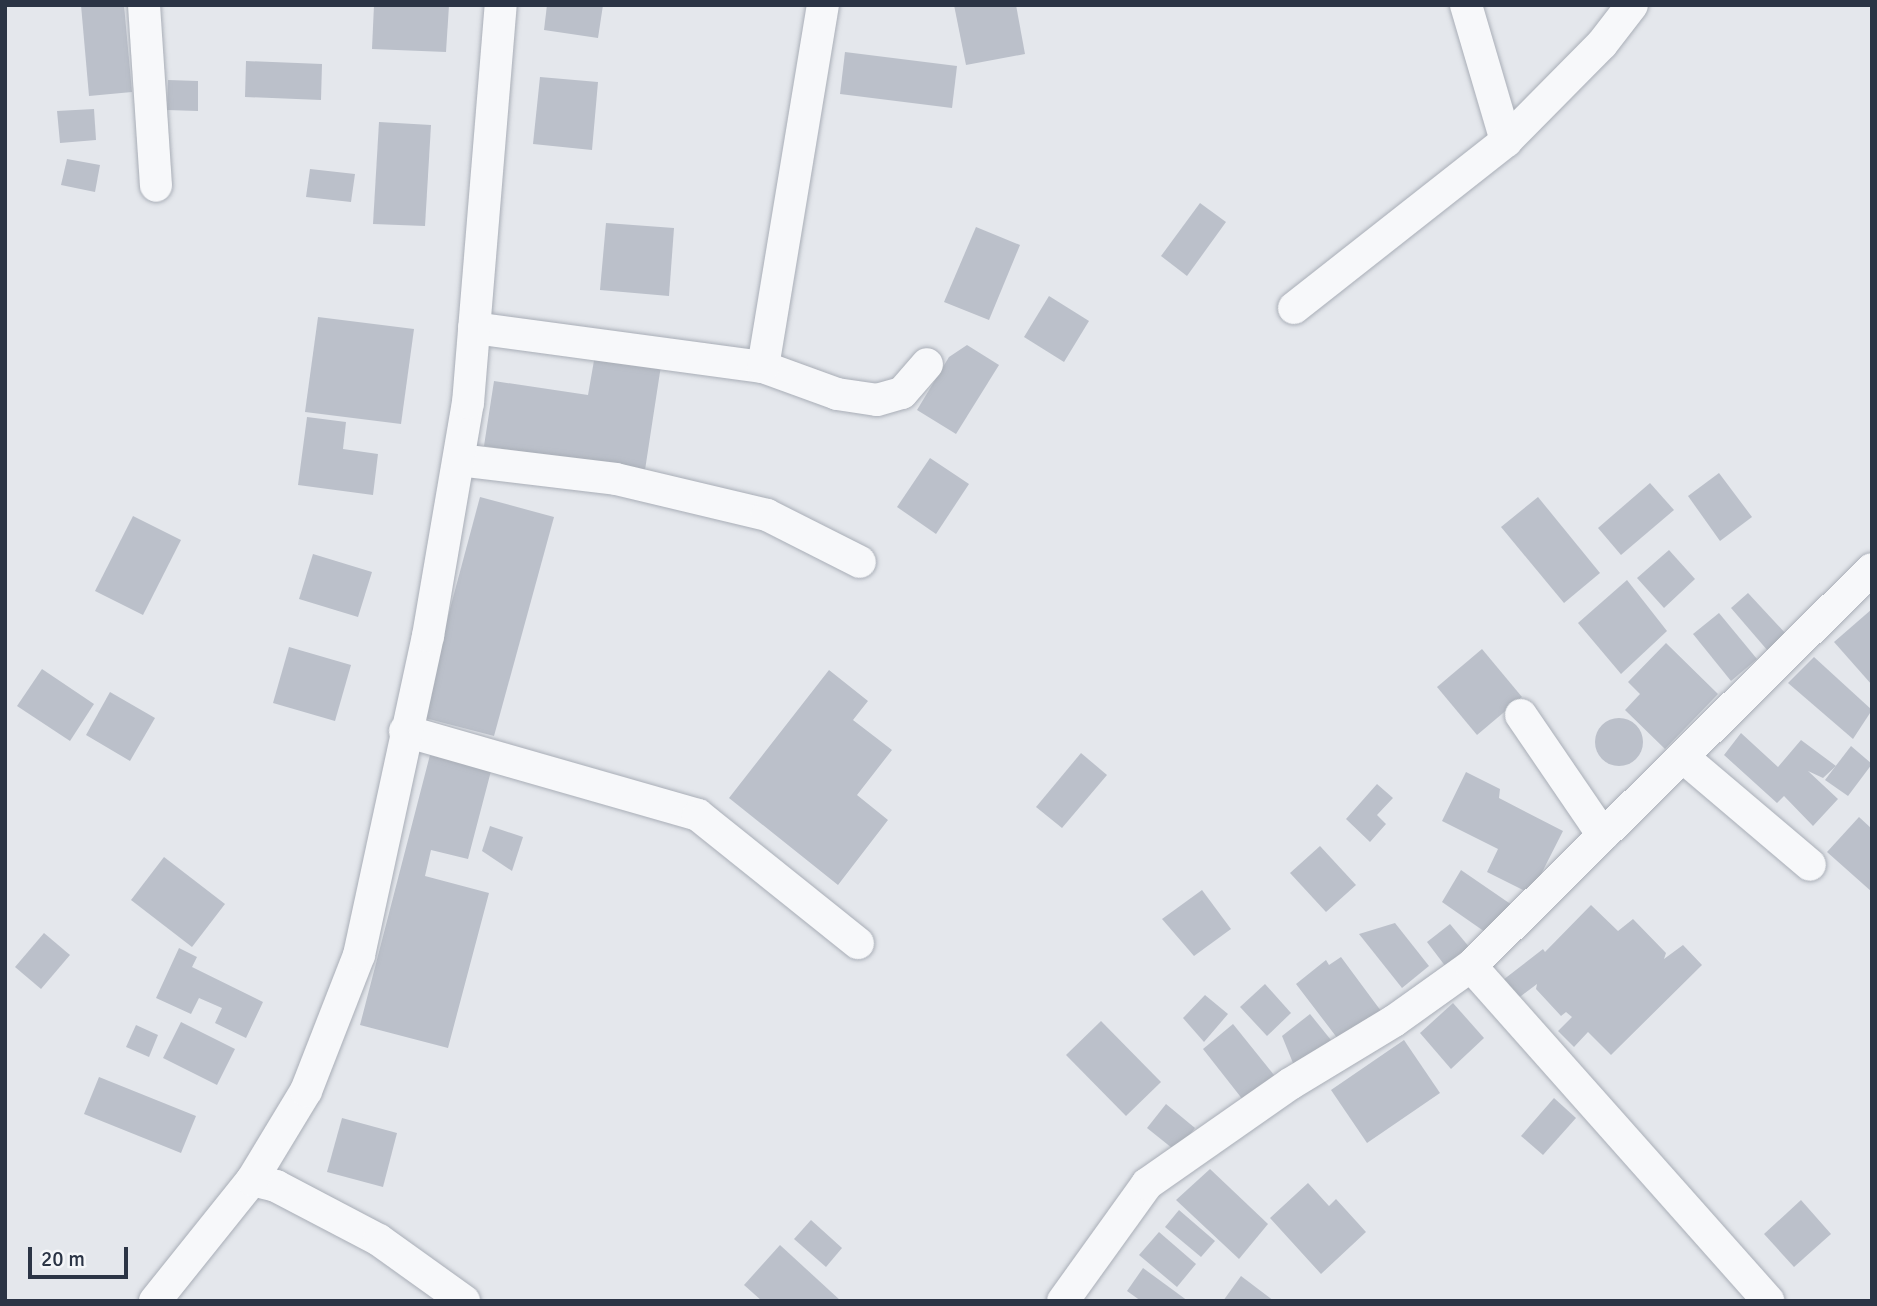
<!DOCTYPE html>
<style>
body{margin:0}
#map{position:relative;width:1877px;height:1306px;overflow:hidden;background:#e4e7ec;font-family:Signika,sans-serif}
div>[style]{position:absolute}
.building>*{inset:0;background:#bbc0ca}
.round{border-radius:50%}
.roads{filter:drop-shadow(0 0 2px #a9aeb7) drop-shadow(0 0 2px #a9aeb7)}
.street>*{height:32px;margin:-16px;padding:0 16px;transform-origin:16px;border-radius:16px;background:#f7f8fa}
span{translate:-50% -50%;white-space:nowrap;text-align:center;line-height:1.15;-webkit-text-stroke:5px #f4f6f9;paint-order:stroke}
.frame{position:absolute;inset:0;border:7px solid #2b3445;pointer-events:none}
.scale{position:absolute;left:28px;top:1247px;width:100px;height:32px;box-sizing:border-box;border:4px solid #2b3445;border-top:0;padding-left:9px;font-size:21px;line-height:24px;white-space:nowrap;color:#2b3445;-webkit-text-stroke:5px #f4f6f9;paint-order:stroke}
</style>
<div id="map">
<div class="building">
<i style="clip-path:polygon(81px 5px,124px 5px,132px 92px,89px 96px)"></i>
<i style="clip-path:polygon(374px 5px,449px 5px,446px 52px,372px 49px)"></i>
<i style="clip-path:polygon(547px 5px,603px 5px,598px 38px,544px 30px)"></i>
<i style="clip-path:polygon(954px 5px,1016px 5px,1025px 54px,966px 65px)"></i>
<i style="clip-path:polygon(845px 52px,957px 66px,952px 108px,840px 94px)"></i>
<i style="clip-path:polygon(246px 61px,322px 64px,321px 100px,245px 97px)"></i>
<i style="clip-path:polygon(540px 77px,598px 82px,592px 150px,533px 144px)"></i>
<i style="clip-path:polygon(168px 80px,198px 81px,198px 111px,167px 110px)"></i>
<i style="clip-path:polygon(94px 109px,96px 140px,60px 143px,57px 111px)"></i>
<i style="clip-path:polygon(379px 122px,431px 125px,425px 226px,373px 224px)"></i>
<i style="clip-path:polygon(67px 159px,100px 165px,95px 192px,61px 185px)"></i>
<i style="clip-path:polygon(310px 169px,355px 174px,351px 202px,306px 197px)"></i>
<i style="clip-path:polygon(1200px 203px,1226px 222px,1187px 276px,1161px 256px)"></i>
<i style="clip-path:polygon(606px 223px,674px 228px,669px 296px,600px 290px)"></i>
<i style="clip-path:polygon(976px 227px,1020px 245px,989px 320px,944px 302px)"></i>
<i style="clip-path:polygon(1049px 296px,1089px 321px,1064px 362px,1024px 337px)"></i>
<i style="clip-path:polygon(318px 317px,414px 329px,401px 424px,305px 412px)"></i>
<i style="clip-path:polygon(967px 345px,999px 365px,956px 434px,917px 410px,949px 357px)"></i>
<i style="clip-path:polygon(596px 349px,662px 359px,645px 470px,484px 446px,494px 381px,588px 395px)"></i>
<i style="clip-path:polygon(307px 417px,346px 422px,343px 449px,378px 454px,373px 495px,298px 485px)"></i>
<i style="clip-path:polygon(930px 458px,969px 484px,936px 534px,897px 507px)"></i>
<i style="clip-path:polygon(1719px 473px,1752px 517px,1720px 541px,1688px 496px)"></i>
<i style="clip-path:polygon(1650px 483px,1674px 510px,1621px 555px,1598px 528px)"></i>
<i style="clip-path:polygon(480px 497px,554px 517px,494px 736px,421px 717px)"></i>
<i style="clip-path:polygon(1538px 497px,1600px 573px,1564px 603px,1501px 527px)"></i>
<i style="clip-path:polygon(133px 516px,181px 540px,143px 615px,95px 591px)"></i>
<i style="clip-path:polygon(1669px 550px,1695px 579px,1664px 608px,1637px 578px)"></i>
<i style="clip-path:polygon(313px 554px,372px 572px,358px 617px,299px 599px)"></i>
<i style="clip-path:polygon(1627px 580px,1667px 631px,1621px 674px,1578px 623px)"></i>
<i style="clip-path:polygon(1748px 593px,1787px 635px,1768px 651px,1731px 608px)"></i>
<i style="clip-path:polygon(1872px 609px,1872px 685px,1834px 642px)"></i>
<i style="clip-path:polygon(1719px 613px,1757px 659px,1731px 681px,1693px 634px)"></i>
<i style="clip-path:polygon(1666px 643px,1718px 694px,1665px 749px,1625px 710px,1640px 694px,1628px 682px)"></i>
<i style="clip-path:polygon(289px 647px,351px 665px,335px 721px,273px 703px)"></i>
<i style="clip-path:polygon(1482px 649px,1522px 697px,1477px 735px,1437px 687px)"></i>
<i style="clip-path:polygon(1814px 657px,1872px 710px,1853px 739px,1788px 683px)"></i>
<i style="clip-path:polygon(42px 669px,94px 704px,70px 741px,17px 706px)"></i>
<i style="clip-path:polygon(829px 670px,868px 701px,853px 720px,892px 750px,857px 795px,888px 820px,838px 885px,729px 798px)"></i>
<i style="clip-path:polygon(110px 692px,155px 718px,130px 761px,86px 735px)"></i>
<i class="round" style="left:1595px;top:718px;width:48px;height:48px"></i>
<i style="clip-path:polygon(1741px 733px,1778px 767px,1801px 740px,1836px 766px,1823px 778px,1808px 771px,1838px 799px,1813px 826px,1784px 796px,1777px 803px,1724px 755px)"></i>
<i style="clip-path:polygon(1851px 746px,1872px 764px,1848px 796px,1825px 780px)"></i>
<i style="clip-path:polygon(1081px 753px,1107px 775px,1062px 828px,1036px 807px)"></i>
<i style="clip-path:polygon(430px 755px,491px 771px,468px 859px,431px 850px,425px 876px,489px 893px,448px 1048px,360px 1025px)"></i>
<i style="clip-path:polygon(1466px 772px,1500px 789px,1499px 798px,1563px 831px,1531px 894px,1487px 872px,1498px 849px,1442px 821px)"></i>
<i style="clip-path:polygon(1377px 784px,1393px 798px,1377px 815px,1386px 824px,1370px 842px,1346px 819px)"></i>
<i style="clip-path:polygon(1859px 817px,1872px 829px,1872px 892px,1827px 852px)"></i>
<i style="clip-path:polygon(490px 826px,523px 837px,512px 871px,482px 851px)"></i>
<i style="clip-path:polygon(1320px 846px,1356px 885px,1326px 912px,1290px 873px)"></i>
<i style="clip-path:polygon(164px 857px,225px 904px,192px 947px,131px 900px)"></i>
<i style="clip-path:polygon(1461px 870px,1512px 905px,1488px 934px,1442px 902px)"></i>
<i style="clip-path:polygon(1202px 890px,1231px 929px,1194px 956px,1162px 919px)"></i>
<i style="clip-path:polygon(1591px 905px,1618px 931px,1633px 919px,1666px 953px,1664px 959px,1683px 945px,1702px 965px,1611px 1055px,1588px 1032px,1574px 1047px,1558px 1031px,1572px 1017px,1566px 1012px,1561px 1016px,1536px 989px,1537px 984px,1517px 999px,1503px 980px,1543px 949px,1545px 952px)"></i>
<i style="clip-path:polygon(1395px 923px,1429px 966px,1402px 988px,1359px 934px)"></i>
<i style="clip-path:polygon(1450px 924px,1470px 948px,1446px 967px,1427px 942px)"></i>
<i style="clip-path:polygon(44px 933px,70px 955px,41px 989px,15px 967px)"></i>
<i style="clip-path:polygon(179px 948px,197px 957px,192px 967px,263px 1002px,246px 1038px,215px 1023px,222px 1008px,199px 998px,191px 1014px,156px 998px)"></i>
<i style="clip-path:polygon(1341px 957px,1381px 1011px,1338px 1039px,1296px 984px,1326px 960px,1329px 965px)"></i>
<i style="clip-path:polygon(1265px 984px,1291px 1013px,1267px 1036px,1240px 1007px)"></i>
<i style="clip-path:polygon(1205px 995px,1228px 1014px,1204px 1042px,1183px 1018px)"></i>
<i style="clip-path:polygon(1453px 1003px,1484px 1038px,1451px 1069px,1420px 1033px)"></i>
<i style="clip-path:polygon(1310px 1014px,1331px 1040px,1295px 1068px,1282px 1036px)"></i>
<i style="clip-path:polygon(1101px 1021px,1161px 1082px,1126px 1116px,1066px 1055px)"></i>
<i style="clip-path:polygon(181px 1022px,235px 1049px,217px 1085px,163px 1058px)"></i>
<i style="clip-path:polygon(1233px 1024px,1278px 1080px,1247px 1105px,1203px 1049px)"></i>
<i style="clip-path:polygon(136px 1025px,158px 1035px,149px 1057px,126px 1047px)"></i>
<i style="clip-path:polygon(1404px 1040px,1440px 1093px,1367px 1143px,1331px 1090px)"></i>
<i style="clip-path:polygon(99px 1077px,196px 1116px,181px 1153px,84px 1114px)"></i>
<i style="clip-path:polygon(1554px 1098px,1576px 1118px,1543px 1155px,1521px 1136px)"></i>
<i style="clip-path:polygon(1166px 1104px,1195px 1128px,1177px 1152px,1147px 1128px)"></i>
<i style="clip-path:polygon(342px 1118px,397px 1133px,383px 1187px,327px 1172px)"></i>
<i style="clip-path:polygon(1210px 1169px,1268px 1224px,1239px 1259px,1176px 1200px)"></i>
<i style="clip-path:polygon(1308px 1183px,1329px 1206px,1336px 1199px,1366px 1232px,1321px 1274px,1270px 1218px)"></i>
<i style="clip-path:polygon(1801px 1200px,1831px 1234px,1794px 1267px,1764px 1234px)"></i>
<i style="clip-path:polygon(1179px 1210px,1215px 1241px,1201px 1257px,1165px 1227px)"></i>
<i style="clip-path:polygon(811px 1220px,842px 1248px,826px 1267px,794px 1239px)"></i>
<i style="clip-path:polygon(1159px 1232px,1196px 1264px,1177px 1287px,1139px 1255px)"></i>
<i style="clip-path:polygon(780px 1245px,841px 1301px,762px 1301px,744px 1285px)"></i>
<i style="clip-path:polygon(1143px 1268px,1188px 1301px,1141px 1301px,1127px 1291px)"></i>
<i style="clip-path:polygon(1241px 1276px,1274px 1301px,1223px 1301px)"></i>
</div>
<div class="roads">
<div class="street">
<i style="left:144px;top:5px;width:181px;rotate:86.2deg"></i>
<i style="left:1466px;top:5px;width:142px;rotate:73.6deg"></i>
<i style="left:1294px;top:308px;width:270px;rotate:-38.2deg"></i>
<i style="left:1506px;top:141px;width:136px;rotate:-45.3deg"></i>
<i style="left:1602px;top:44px;width:49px;rotate:-52.4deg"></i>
<i style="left:474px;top:328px;width:292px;rotate:7.7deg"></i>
<i style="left:763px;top:367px;width:79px;rotate:20deg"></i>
<i style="left:837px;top:394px;width:40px;rotate:8.5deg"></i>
<i style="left:877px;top:400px;width:26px;rotate:-16deg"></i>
<i style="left:902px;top:393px;width:38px;rotate:-49deg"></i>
<i style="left:763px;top:367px;width:367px;rotate:-80.6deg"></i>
<i style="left:459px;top:460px;width:158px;rotate:6.9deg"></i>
<i style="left:616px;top:479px;width:155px;rotate:13.4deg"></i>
<i style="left:767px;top:515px;width:104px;rotate:26.8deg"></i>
<i style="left:1521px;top:715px;width:145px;rotate:55.7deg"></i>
<i style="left:405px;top:731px;width:305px;rotate:16deg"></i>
<i style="left:698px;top:815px;width:205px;rotate:38.7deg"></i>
<i style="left:1684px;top:758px;width:165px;rotate:40.3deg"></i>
<i style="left:1471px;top:966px;width:448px;rotate:48.4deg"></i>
<i style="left:252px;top:1180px;width:25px;rotate:14deg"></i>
<i style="left:276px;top:1186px;width:116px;rotate:27.7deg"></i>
<i style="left:379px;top:1240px;width:105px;rotate:35.7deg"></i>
<i style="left:155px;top:1301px;width:155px;rotate:-51.3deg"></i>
<i style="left:252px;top:1180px;width:104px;rotate:-58.8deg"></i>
<i style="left:306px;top:1091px;width:146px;rotate:-68.7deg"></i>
<i style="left:359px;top:955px;width:326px;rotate:-77.8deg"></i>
<i style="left:428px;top:636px;width:236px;rotate:-80.3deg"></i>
<i style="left:468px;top:403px;width:399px;rotate:-85.3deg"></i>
<i style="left:1063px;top:1301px;width:144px;rotate:-54.3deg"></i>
<i style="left:1147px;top:1184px;width:174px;rotate:-35deg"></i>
<i style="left:1290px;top:1084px;width:122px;rotate:-31.2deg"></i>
<i style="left:1394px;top:1021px;width:95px;rotate:-35.5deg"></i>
<i style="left:1471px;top:966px;width:564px;rotate:-44.71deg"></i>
</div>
</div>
<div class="frame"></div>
<div class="scale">20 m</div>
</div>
